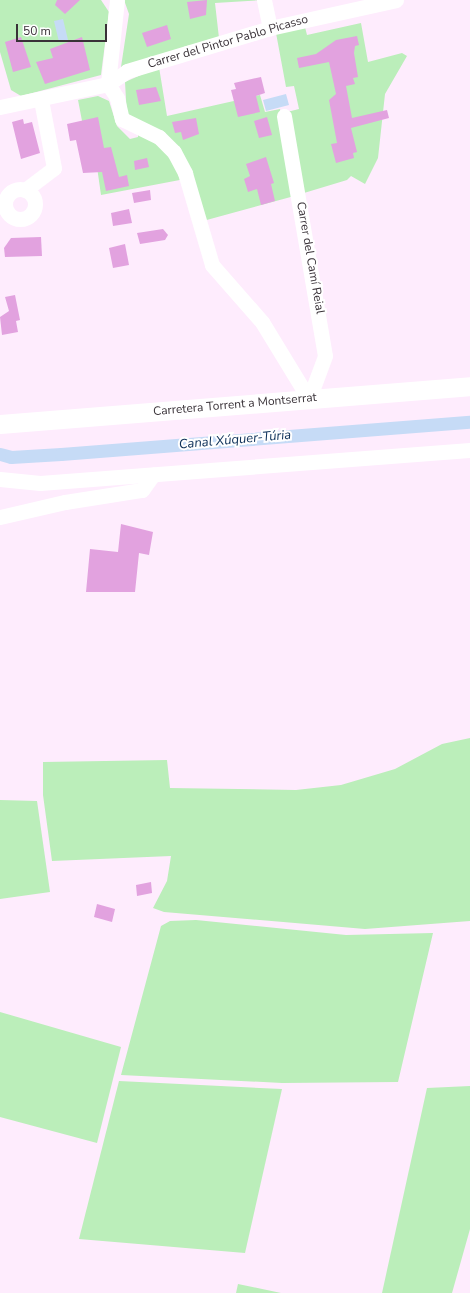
<!DOCTYPE html>
<meta charset="utf-8">
<style>
body{margin:0}
#map{position:relative;width:470px;height:1293px;overflow:hidden;background:#feecfd;font-family:"Nunito Sans",sans-serif}
div>[style]{position:absolute}
.green>*{inset:0;background:#bbeeba}
.water>*{inset:0;background:#c6dbf6}
.canal>*{height:13px;margin:-6.5px;padding:0 6.5px;transform-origin:6.5px;border-radius:6.5px;background:#c6dbf6}
.building>*{inset:0;background:#e2a2df}
.minor>*{height:15px;margin:-7.5px;padding:0 7.5px;transform-origin:7.5px;border-radius:7.5px;background:#fff}
.minor>.ring{margin:-7.5px;padding:0;box-sizing:content-box;background:none;border:15px solid #fff;border-radius:50%}
.major>*{height:19px;margin:-9.5px;padding:0 9.5px;transform-origin:9.5px;border-radius:9.5px;background:#fff}
span{translate:-50% -50%;white-space:nowrap;text-align:center;line-height:1.15;-webkit-text-stroke:4px #fff;paint-order:stroke}
.street-label{font-size:12px;color:#393238}
.water-label{font-size:13px;color:#0a2d56;font-style:italic}
.scale{position:absolute;left:16px;top:24px;width:91px;height:18px;box-sizing:border-box;border:2px solid #393238;border-top:0;padding-left:5px;font-size:12px;line-height:14px;white-space:nowrap;color:#393238;-webkit-text-stroke:3px #fff;paint-order:stroke}
</style>
<div id="map">
<div class="green">
<i style="clip-path:polygon(0 0,101px 0,109px 12px,101px 75px,21px 96px,11px 90px,0 52px)"></i>
<i style="clip-path:polygon(124px 0,262px 0,215px 3px,219px 38px,121px 67px,129px 14px)"></i>
<i style="clip-path:polygon(361px 23px,368px 62px,402px 53px,407px 56px,385px 94px,378px 158px,365px 184px,351px 176px,347px 180px,304px 193px,287px 112px,299px 109px,294px 86px,286px 87px,276px 33px,305px 27px,307px 35px)"></i>
<i style="clip-path:polygon(159px 67px,167px 116px,260px 95px,265px 112px,280px 109px,298px 195px,203px 221px,192px 177px,127px 117px,125px 82px)"></i>
<i style="clip-path:polygon(98px 96px,109px 101px,117px 126px,130px 139px,138px 137px,138px 133px,162px 142px,185px 179px,101px 195px,94px 146px,87px 147px,78px 100px)"></i>
<i style="clip-path:polygon(470px 738px,470px 921px,365px 929px,164px 912px,153px 908px,167px 881px,171px 856px,52px 861px,43px 795px,43px 762px,167px 760px,170px 788px,296px 790px,341px 785px,395px 769px,442px 744px)"></i>
<i style="clip-path:polygon(0 800px,37px 801px,50px 892px,0 899px)"></i>
<i style="clip-path:polygon(196px 920px,346px 935px,433px 933px,398px 1082px,282px 1083px,121px 1075px,161px 926px,170px 921px)"></i>
<i style="clip-path:polygon(0 1012px,121px 1047px,97px 1143px,0 1117px)"></i>
<i style="clip-path:polygon(119px 1081px,282px 1089px,245px 1253px,79px 1239px)"></i>
<i style="clip-path:polygon(470px 1086px,470px 1229px,452px 1293px,382px 1293px,427px 1088px)"></i>
<i style="clip-path:polygon(238px 1284px,281px 1293px,236px 1293px)"></i>
</div>
<div class="water">
<i style="clip-path:polygon(63px 19px,68px 40px,59px 42px,54px 21px)"></i>
<i style="clip-path:polygon(286px 94px,289px 105px,266px 111px,263px 100px)"></i>
</div>
<div class="canal">
<i style="left:0;top:454px;width:11px;rotate:15deg"></i>
<i style="left:11px;top:457px;width:50px;rotate:-3.4deg"></i>
<i style="left:61px;top:454px;width:410px;rotate:-4.5deg"></i>
</div>
<div class="building">
<i style="clip-path:polygon(57px 0,80px 0,65px 14px,55px 5px)"></i>
<i style="clip-path:polygon(207px 0,206px 15px,190px 19px,187px 2px)"></i>
<i style="clip-path:polygon(167px 25px,171px 39px,147px 47px,142px 33px)"></i>
<i style="clip-path:polygon(357px 36px,359px 45px,355px 46px,354px 53px,358px 77px,353px 78px,355px 84px,346px 86px,352px 118px,387px 110px,389px 118px,351px 128px,357px 152px,353px 153px,354px 158px,336px 163px,331px 144px,337px 143px,329px 100px,336px 94px,329px 62px,299px 68px,297px 58px,316px 54px,336px 40px)"></i>
<i style="clip-path:polygon(21px 37px,31px 67px,13px 72px,5px 42px)"></i>
<i style="clip-path:polygon(82px 37px,90px 70px,45px 84px,36px 62px,53px 58px,50px 49px)"></i>
<i style="clip-path:polygon(261px 77px,265px 93px,256px 96px,260px 112px,238px 117px,231px 90px,236px 89px,234px 83px)"></i>
<i style="clip-path:polygon(156px 87px,161px 101px,139px 105px,136px 90px)"></i>
<i style="clip-path:polygon(98px 117px,104px 148px,111px 147px,119px 177px,127px 175px,129px 186px,106px 191px,102px 172px,83px 173px,76px 140px,70px 141px,67px 124px)"></i>
<i style="clip-path:polygon(267px 117px,272px 135px,259px 138px,254px 121px)"></i>
<i style="clip-path:polygon(196px 118px,199px 134px,183px 140px,181px 132px,175px 133px,172px 122px)"></i>
<i style="clip-path:polygon(23px 119px,24px 124px,32px 122px,40px 153px,21px 159px,12px 122px)"></i>
<i style="clip-path:polygon(266px 157px,274px 183px,271px 184px,275px 201px,261px 205px,257px 189px,248px 192px,244px 179px,250px 176px,246px 164px)"></i>
<i style="clip-path:polygon(147px 158px,149px 167px,135px 170px,134px 161px)"></i>
<i style="clip-path:polygon(150px 190px,151px 200px,134px 203px,132px 193px)"></i>
<i style="clip-path:polygon(129px 209px,132px 223px,113px 226px,111px 213px)"></i>
<i style="clip-path:polygon(163px 229px,168px 235px,165px 240px,140px 244px,137px 233px)"></i>
<i style="clip-path:polygon(41px 237px,42px 256px,5px 257px,4px 248px,11px 238px)"></i>
<i style="clip-path:polygon(125px 244px,129px 265px,113px 268px,109px 248px)"></i>
<i style="clip-path:polygon(15px 295px,20px 320px,16px 321px,18px 332px,2px 335px,0 317px,9px 311px,5px 297px)"></i>
<i style="clip-path:polygon(121px 524px,153px 532px,149px 555px,139px 553px,135px 592px,86px 592px,90px 549px,118px 552px)"></i>
<i style="clip-path:polygon(151px 882px,152px 893px,137px 896px,136px 885px)"></i>
<i style="clip-path:polygon(97px 904px,115px 909px,112px 922px,94px 917px)"></i>
</div>
<div class="minor">
<i style="left:264px;top:0;width:29px;rotate:78deg"></i>
<i style="left:108px;top:84px;width:17px;rotate:57deg"></i>
<i style="left:117px;top:98px;width:22px;rotate:77deg"></i>
<i style="left:122px;top:119px;width:41px;rotate:25.9deg"></i>
<i style="left:159px;top:137px;width:21px;rotate:45deg"></i>
<i style="left:174px;top:152px;width:24px;rotate:62deg"></i>
<i style="left:185px;top:173px;width:96px;rotate:73.6deg"></i>
<i style="left:212px;top:265px;width:76px;rotate:48.7deg"></i>
<i style="left:262px;top:322px;width:90px;rotate:58.6deg"></i>
<i style="left:108px;top:84px;width:84px;rotate:-83.9deg"></i>
<i style="left:0;top:107px;width:110px;rotate:-12deg"></i>
<i style="left:108px;top:84px;width:23px;rotate:-34deg"></i>
<i style="left:127px;top:71px;width:149px;rotate:-16.7deg"></i>
<i style="left:270px;top:28px;width:129px;rotate:-12.5deg"></i>
<i style="left:284px;top:116px;width:243px;rotate:80.3deg"></i>
<i style="left:325px;top:356px;width:46px;rotate:110.4deg"></i>
<i class="ring" style="left:5px;top:189px;width:15px;height:15px"></i>
<i style="left:25px;top:190px;width:36px;rotate:-37deg"></i>
<i style="left:54px;top:168px;width:69px;rotate:-100.8deg"></i>
<i style="left:0;top:479px;width:40px;rotate:5.7deg"></i>
<i style="left:40px;top:483px;width:431px;rotate:-4.4deg"></i>
<i style="left:0;top:517px;width:67px;rotate:-13deg"></i>
<i style="left:65px;top:502px;width:78px;rotate:-8.9deg"></i>
<i style="left:142px;top:490px;width:19px;rotate:-54deg"></i>
</div>
<div class="major">
<i style="left:0;top:424px;width:472px;rotate:-4.6deg"></i>
</div>
<div class="street-label">
<span style="left:228px;top:42px;rotate:-16deg">Carrer del Pintor Pablo Picasso</span>
<span style="left:310px;top:258px;rotate:80deg">Carrer del Camí Reial</span>
<span style="left:235px;top:405px;rotate:-5deg">Carretera Torrent a Montserrat</span>
</div>
<div class="water-label">
<span style="left:235px;top:440px;rotate:-5deg">Canal Xúquer-Túria</span>
</div>
<div class="scale">50 m</div>
</div>
